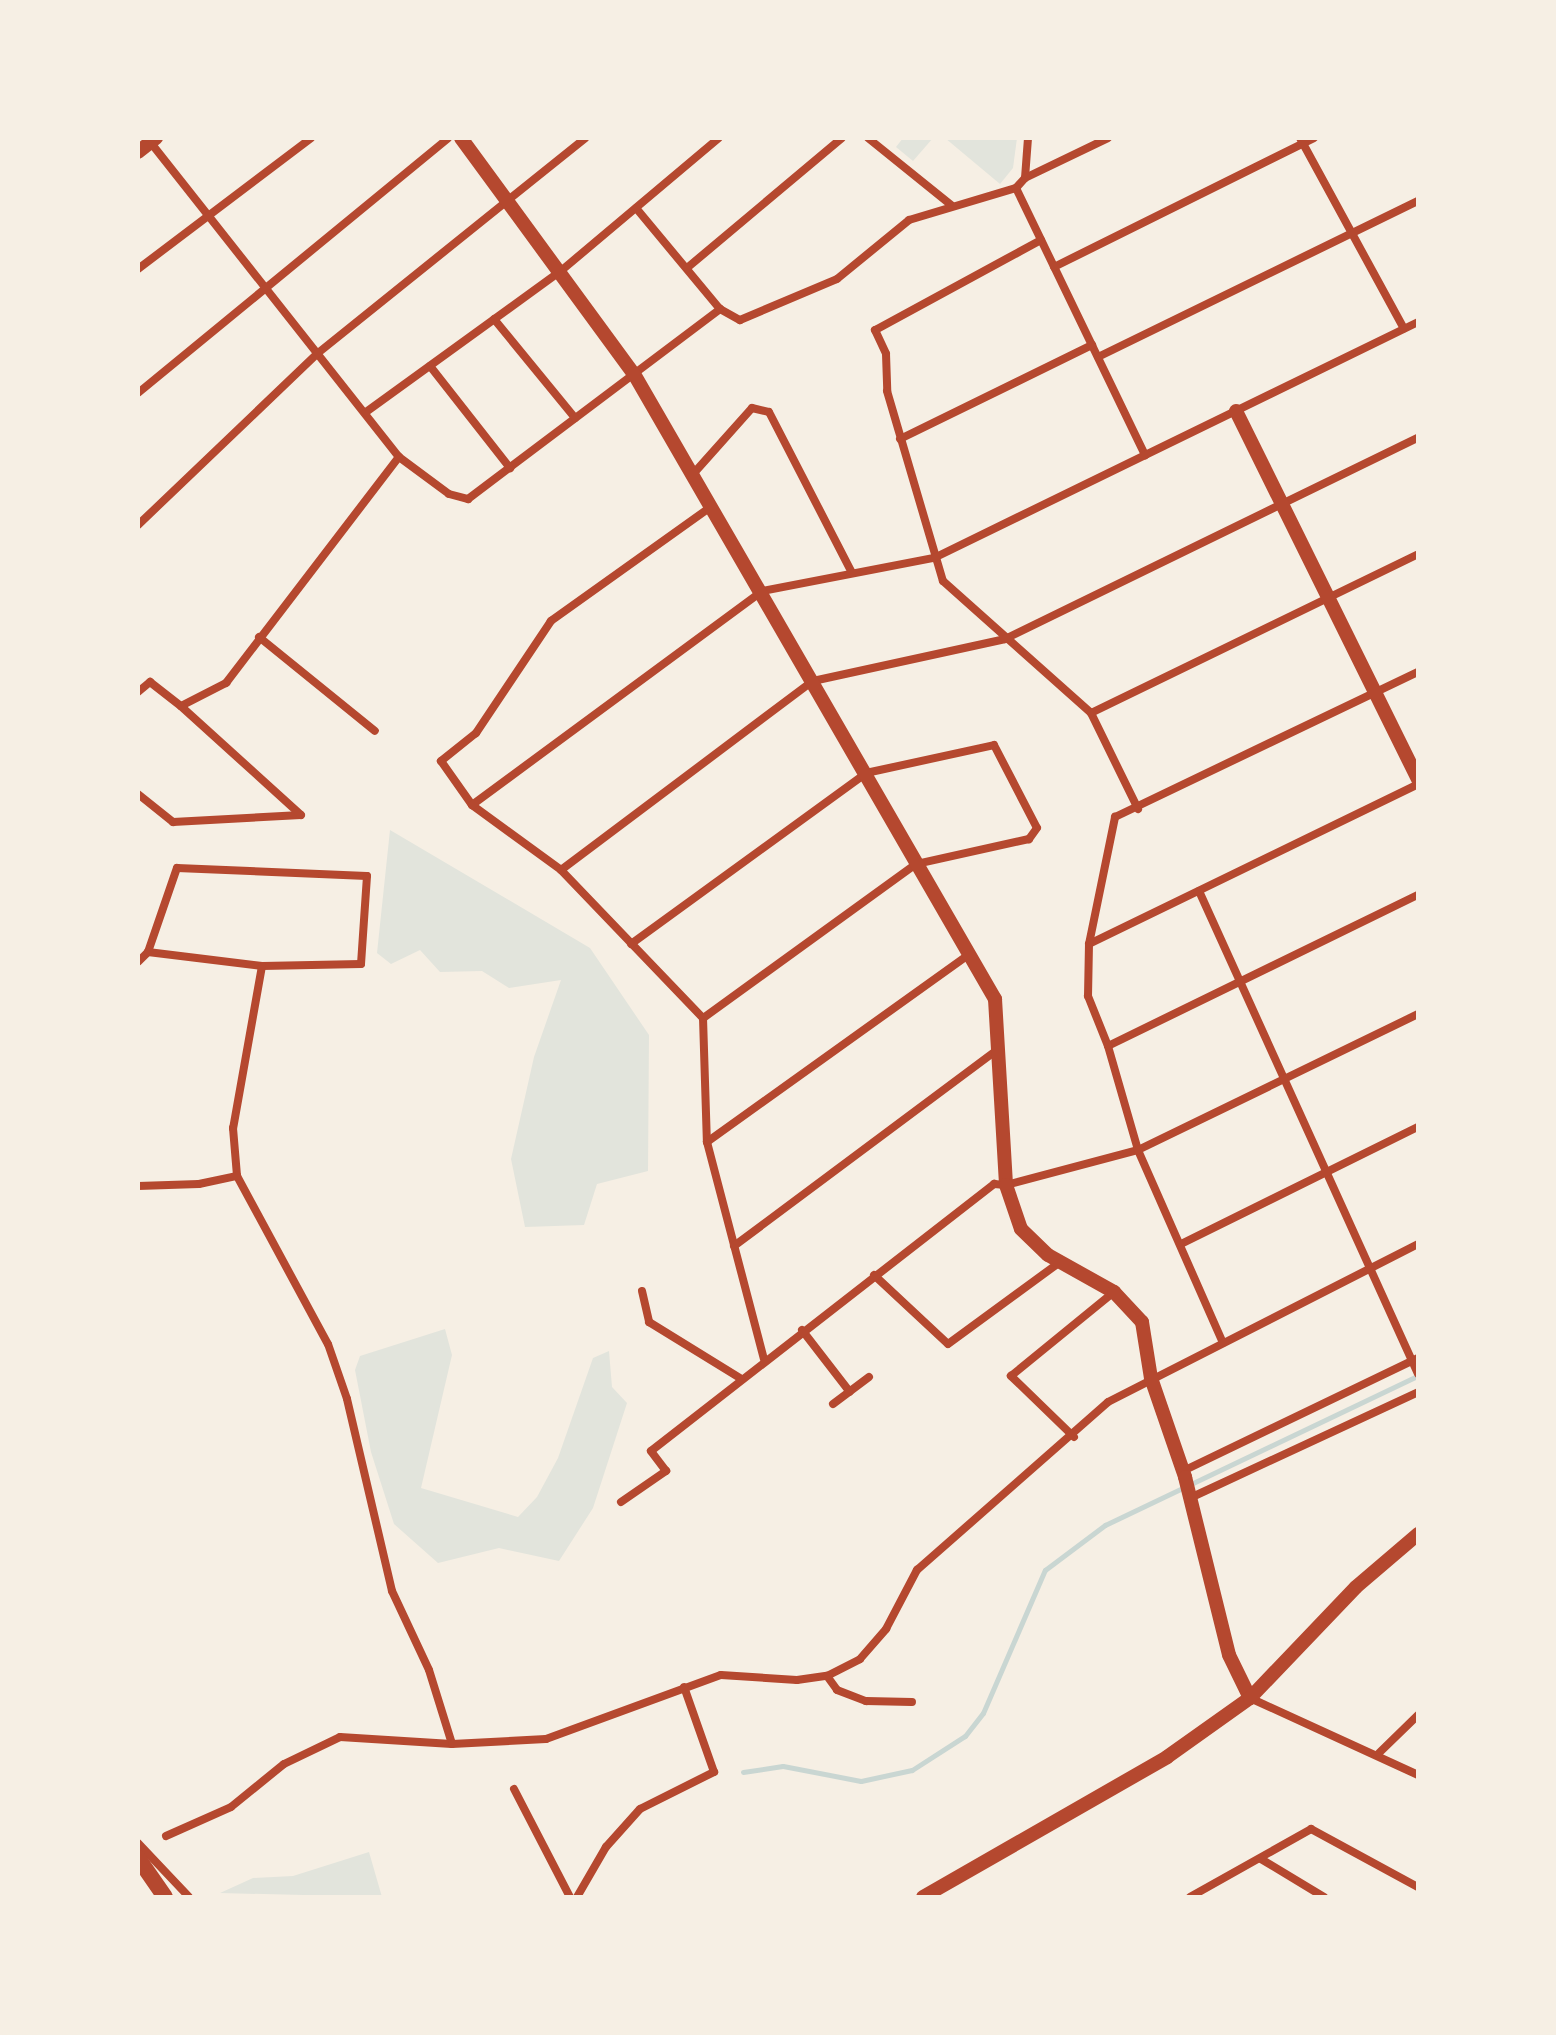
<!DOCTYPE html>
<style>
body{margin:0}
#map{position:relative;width:1556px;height:2035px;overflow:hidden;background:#f6efe4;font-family:Bitter,serif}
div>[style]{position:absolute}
.green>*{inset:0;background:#e2e4dc}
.stream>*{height:5px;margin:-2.5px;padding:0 2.5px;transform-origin:2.5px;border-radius:2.5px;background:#c9d6d2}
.minor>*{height:8px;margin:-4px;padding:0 4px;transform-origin:4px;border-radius:4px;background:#b5482f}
.tertiary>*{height:14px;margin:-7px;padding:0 7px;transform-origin:7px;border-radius:7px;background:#b5482f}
.primary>*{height:16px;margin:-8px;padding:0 8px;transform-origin:8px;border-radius:8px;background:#b5482f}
span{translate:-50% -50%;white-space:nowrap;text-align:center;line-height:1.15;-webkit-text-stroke:6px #f6efe4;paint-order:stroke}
.frame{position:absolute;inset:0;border:140px solid #f6efe4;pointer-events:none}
</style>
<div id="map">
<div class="green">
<i style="clip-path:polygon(903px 138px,933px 138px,913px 161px,896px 147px)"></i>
<i style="clip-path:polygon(945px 138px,1017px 138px,1013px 168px,1000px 184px)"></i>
<i style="clip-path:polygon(390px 830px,590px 948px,649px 1035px,648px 1171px,597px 1184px,584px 1225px,525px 1227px,511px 1159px,534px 1057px,561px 980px,509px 988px,482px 971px,440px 972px,420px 950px,391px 964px,377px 953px)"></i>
<i style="clip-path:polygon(445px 1329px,452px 1355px,421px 1488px,518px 1517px,537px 1497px,558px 1458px,593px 1358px,609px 1351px,612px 1387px,627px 1403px,593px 1508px,559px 1561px,499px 1548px,438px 1563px,394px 1524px,371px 1452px,355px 1370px,360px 1356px)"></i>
<i style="clip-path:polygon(369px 1852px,382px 1897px,220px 1893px,253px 1878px,293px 1876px)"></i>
</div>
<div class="stream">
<i style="left:743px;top:1772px;width:40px;rotate:-8.5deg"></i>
<i style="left:783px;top:1766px;width:79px;rotate:10.9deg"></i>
<i style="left:861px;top:1781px;width:52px;rotate:-12.2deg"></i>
<i style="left:912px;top:1770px;width:63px;rotate:-32.7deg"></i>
<i style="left:965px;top:1736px;width:29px;rotate:-52deg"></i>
<i style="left:983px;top:1713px;width:156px;rotate:-66.6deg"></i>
<i style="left:1045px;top:1570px;width:75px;rotate:-36.9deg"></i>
<i style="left:1105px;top:1525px;width:347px;rotate:-25.5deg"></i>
</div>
<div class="minor">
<i style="left:868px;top:138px;width:107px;rotate:38.9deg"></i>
<i style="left:1300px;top:138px;width:217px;rotate:61.4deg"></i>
<i style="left:151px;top:143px;width:400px;rotate:51.7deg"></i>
<i style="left:399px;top:457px;width:62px;rotate:36.5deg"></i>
<i style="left:449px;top:494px;width:20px;rotate:15deg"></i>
<i style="left:468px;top:499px;width:316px;rotate:-37deg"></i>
<i style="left:720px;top:309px;width:23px;rotate:29deg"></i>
<i style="left:740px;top:320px;width:105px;rotate:-22.9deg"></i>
<i style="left:837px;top:279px;width:93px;rotate:-39.3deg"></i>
<i style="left:909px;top:220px;width:112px;rotate:-16.7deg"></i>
<i style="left:1016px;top:188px;width:13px;rotate:-48deg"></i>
<i style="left:1025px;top:178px;width:92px;rotate:-25.7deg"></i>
<i style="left:1025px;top:178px;width:40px;rotate:-85.7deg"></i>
<i style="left:1016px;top:188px;width:297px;rotate:64.2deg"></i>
<i style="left:636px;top:208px;width:131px;rotate:50.3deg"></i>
<i style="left:1041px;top:240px;width:189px;rotate:151.5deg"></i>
<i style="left:875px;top:330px;width:26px;rotate:65deg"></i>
<i style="left:886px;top:354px;width:37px;rotate:88deg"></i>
<i style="left:887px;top:391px;width:198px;rotate:73.6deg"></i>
<i style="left:943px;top:581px;width:198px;rotate:41.7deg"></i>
<i style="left:1091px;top:713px;width:107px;rotate:63.9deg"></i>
<i style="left:1054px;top:267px;width:290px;rotate:-26.4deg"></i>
<i style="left:687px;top:268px;width:202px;rotate:-40deg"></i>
<i style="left:138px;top:269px;width:217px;rotate:-37.1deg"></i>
<i style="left:494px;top:319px;width:128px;rotate:50.7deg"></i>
<i style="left:1098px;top:357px;width:356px;rotate:-26deg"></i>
<i style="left:430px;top:366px;width:130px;rotate:51.9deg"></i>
<i style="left:138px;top:393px;width:401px;rotate:-39.4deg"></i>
<i style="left:366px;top:412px;width:242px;rotate:-35.9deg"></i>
<i style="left:562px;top:270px;width:205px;rotate:-40.1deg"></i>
<i style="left:900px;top:439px;width:214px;rotate:-26.1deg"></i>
<i style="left:694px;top:473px;width:87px;rotate:-48.3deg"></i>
<i style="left:752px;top:408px;width:17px;rotate:13deg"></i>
<i style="left:769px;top:412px;width:181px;rotate:62.7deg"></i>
<i style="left:712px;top:506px;width:198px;rotate:144.5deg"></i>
<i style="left:551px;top:621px;width:135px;rotate:123.8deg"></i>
<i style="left:476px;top:733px;width:45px;rotate:141.3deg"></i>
<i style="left:441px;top:761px;width:54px;rotate:54.8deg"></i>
<i style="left:472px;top:805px;width:110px;rotate:36.1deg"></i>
<i style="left:561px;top:870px;width:205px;rotate:46.2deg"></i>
<i style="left:703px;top:1018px;width:124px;rotate:88.2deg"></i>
<i style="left:707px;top:1142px;width:224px;rotate:75.3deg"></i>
<i style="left:138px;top:525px;width:249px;rotate:-43.7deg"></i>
<i style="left:318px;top:353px;width:343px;rotate:-38.8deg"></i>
<i style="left:259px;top:637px;width:149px;rotate:39deg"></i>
<i style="left:138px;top:692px;width:16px;rotate:-40deg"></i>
<i style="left:150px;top:682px;width:39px;rotate:38deg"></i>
<i style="left:181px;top:706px;width:51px;rotate:-27.1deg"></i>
<i style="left:226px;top:683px;width:285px;rotate:-52.6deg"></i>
<i style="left:1091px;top:713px;width:364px;rotate:-25.9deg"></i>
<i style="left:138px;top:794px;width:45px;rotate:38.7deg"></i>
<i style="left:173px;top:822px;width:128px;rotate:-3.1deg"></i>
<i style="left:301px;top:815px;width:162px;rotate:-137.8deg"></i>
<i style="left:472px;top:805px;width:360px;rotate:-36.4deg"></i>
<i style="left:762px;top:591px;width:175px;rotate:-10.9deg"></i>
<i style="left:934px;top:558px;width:538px;rotate:-25.99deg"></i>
<i style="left:561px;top:870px;width:315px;rotate:-36.9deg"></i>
<i style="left:813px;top:681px;width:197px;rotate:-12.3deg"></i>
<i style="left:1005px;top:639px;width:459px;rotate:-26deg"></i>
<i style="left:1199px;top:891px;width:530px;rotate:65.61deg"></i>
<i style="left:631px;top:944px;width:291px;rotate:-36deg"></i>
<i style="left:866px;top:773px;width:131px;rotate:-12.3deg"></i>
<i style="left:994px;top:745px;width:93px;rotate:62.6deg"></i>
<i style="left:1037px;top:828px;width:14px;rotate:126deg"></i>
<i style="left:1029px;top:839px;width:116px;rotate:167.5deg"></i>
<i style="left:916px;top:864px;width:263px;rotate:144.1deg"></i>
<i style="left:1089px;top:944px;width:366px;rotate:-25.9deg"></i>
<i style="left:138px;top:962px;width:14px;rotate:-45deg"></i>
<i style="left:148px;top:952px;width:89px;rotate:-71deg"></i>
<i style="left:177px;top:868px;width:190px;rotate:2.4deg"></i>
<i style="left:367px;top:876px;width:88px;rotate:93.9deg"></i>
<i style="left:361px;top:964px;width:99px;rotate:178.8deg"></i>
<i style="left:262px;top:966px;width:115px;rotate:-173deg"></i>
<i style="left:262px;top:966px;width:165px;rotate:100.1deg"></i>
<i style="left:233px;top:1128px;width:48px;rotate:85.2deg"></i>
<i style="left:237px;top:1176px;width:191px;rotate:61.6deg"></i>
<i style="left:328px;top:1344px;width:58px;rotate:70.9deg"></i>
<i style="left:347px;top:1399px;width:197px;rotate:76.8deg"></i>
<i style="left:392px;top:1591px;width:87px;rotate:64.9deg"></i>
<i style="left:429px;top:1670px;width:77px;rotate:72.7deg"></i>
<i style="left:1108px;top:1046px;width:345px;rotate:-26deg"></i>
<i style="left:707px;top:1142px;width:323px;rotate:-35.6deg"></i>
<i style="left:138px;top:1186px;width:61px;rotate:-1.9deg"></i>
<i style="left:199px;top:1184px;width:39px;rotate:-12deg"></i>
<i style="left:1181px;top:1244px;width:264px;rotate:-26.3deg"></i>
<i style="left:734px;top:1246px;width:329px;rotate:-36.7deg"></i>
<i style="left:874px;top:1275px;width:101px;rotate:43deg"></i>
<i style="left:948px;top:1344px;width:139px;rotate:-36.2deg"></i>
<i style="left:642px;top:1291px;width:32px;rotate:77deg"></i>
<i style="left:649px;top:1322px;width:107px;rotate:31.6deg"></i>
<i style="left:802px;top:1330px;width:78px;rotate:52.3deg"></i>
<i style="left:1223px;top:1343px;width:211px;rotate:-113.8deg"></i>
<i style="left:1138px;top:1150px;width:108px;rotate:-106.1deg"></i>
<i style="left:1108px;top:1046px;width:54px;rotate:-111.8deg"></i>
<i style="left:1088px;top:996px;width:52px;rotate:-88.9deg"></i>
<i style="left:1089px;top:944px;width:130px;rotate:-78.4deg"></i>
<i style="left:1115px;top:817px;width:336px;rotate:-25.6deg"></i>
<i style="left:833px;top:1404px;width:45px;rotate:-36.9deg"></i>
<i style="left:1074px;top:1437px;width:88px;rotate:-135.9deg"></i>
<i style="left:1011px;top:1376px;width:133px;rotate:-39.2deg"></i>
<i style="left:1183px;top:1471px;width:261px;rotate:-25.7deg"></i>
<i style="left:1190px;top:1498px;width:251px;rotate:-24.9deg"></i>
<i style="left:621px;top:1502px;width:55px;rotate:-34.6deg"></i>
<i style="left:666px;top:1471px;width:25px;rotate:-127deg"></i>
<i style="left:651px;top:1451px;width:435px;rotate:-37.9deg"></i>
<i style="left:994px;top:1184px;width:12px;rotate:5deg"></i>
<i style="left:1006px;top:1185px;width:137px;rotate:-14.9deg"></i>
<i style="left:1138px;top:1150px;width:311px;rotate:-25.9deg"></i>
<i style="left:827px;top:1676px;width:17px;rotate:54deg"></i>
<i style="left:837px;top:1690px;width:31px;rotate:21deg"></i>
<i style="left:866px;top:1701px;width:46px;rotate:1.2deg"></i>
<i style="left:1250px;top:1698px;width:185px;rotate:24.6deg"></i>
<i style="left:1379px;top:1753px;width:54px;rotate:-44.3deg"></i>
<i style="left:514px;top:1789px;width:122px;rotate:62.6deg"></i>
<i style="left:166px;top:1836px;width:71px;rotate:-24deg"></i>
<i style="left:231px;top:1807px;width:68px;rotate:-39.1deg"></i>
<i style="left:284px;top:1764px;width:62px;rotate:-25.7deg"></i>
<i style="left:340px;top:1737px;width:112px;rotate:3.6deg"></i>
<i style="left:452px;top:1744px;width:94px;rotate:-3deg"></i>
<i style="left:546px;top:1739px;width:186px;rotate:-20.1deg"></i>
<i style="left:721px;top:1675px;width:76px;rotate:3.8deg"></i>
<i style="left:797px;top:1680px;width:30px;rotate:-8deg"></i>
<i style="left:827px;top:1676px;width:37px;rotate:-27deg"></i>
<i style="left:860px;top:1659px;width:40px;rotate:-49deg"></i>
<i style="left:886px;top:1629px;width:67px;rotate:-62.3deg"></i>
<i style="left:917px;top:1570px;width:254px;rotate:-41.3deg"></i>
<i style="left:1108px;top:1402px;width:348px;rotate:-27deg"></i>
<i style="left:138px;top:1843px;width:74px;rotate:46.6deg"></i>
<i style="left:1261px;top:1859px;width:74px;rotate:31.1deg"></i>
<i style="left:577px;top:1897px;width:58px;rotate:-59.9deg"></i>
<i style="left:606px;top:1847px;width:51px;rotate:-48.2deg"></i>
<i style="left:640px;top:1809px;width:83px;rotate:-26.6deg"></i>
<i style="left:714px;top:1772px;width:90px;rotate:-109.4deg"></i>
<i style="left:1190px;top:1897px;width:139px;rotate:-29.3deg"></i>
<i style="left:1311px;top:1829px;width:122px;rotate:28.5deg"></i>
</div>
<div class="tertiary">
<i style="left:461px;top:138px;width:293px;rotate:53.8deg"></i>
<i style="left:634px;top:374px;width:722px;rotate:59.99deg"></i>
<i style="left:995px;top:999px;width:186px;rotate:86.6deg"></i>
<i style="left:1006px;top:1185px;width:46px;rotate:71.2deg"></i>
<i style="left:1021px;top:1229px;width:37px;rotate:44deg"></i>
<i style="left:1048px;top:1255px;width:76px;rotate:29.3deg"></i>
<i style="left:1114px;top:1292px;width:41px;rotate:47deg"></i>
<i style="left:1142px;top:1322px;width:57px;rotate:80.9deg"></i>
<i style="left:1151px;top:1378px;width:105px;rotate:71deg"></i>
<i style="left:1185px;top:1477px;width:183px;rotate:76.1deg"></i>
<i style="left:1229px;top:1655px;width:48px;rotate:64deg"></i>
<i style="left:138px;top:152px;width:23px;rotate:-38deg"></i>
<i style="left:1236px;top:411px;width:411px;rotate:63.7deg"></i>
<i style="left:923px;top:1897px;width:281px;rotate:-29.8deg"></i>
<i style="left:1167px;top:1757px;width:102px;rotate:-35.4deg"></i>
<i style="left:1250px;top:1698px;width:153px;rotate:-46.3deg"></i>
<i style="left:1356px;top:1587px;width:82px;rotate:-40.5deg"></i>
</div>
<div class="primary">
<i style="left:138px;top:1858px;width:47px;rotate:55.3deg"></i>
</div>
<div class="frame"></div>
</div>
